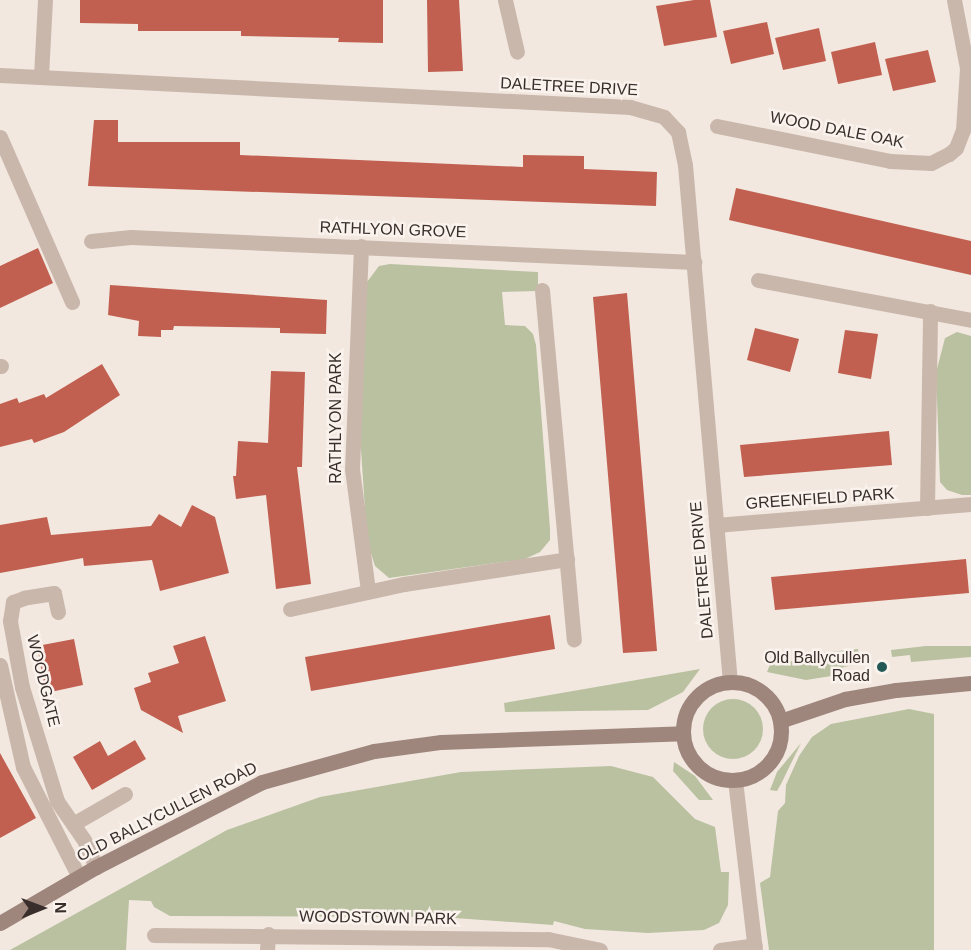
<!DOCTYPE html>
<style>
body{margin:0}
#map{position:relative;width:971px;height:950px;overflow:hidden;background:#f2e8e0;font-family:Arial,sans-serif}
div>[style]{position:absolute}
.green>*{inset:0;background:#b9c1a0}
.round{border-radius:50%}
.building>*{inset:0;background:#c16050}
.lane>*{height:15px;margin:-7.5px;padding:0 7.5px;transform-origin:7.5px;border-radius:7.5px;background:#cab7ac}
.street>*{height:15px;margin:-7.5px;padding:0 7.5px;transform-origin:7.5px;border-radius:7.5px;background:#cab7ac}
.secondary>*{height:15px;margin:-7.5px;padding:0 7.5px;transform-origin:7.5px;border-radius:7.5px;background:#9e867d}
.secondary>.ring{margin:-7.5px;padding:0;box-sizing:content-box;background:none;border:15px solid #9e867d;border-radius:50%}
.dots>*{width:16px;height:16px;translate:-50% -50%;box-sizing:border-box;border:3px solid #faf2ed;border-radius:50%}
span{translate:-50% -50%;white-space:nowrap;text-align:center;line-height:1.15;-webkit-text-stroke:5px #faf2ed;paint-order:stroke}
.street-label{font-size:16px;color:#392e2b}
.poi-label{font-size:16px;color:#392e2b}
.right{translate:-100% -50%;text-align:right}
.north{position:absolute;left:12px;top:878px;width:60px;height:60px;-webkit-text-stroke:4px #faf2ed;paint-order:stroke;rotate:89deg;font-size:16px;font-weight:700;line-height:24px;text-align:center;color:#392e2b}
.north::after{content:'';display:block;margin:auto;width:21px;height:27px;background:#392e2b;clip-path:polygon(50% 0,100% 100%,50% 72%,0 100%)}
</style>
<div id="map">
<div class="green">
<i style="clip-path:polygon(390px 264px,538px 272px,538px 291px,502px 292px,505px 325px,525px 326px,533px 334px,536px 345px,550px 529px,550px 540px,540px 552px,525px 559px,389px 578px,375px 566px,367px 541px,360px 434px,367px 282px,379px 266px)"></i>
<i style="clip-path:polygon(957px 332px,971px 336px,971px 495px,962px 495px,947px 490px,940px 482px,936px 373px,945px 338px)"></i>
<i style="clip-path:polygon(926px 646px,971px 646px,971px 657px,911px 662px,910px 655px,892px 657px,891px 650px)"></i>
<i style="clip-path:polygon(858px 649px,860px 664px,843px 667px,844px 674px,806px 680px,767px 672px,771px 662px,799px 661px,800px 655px)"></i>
<i style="clip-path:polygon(700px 669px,683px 692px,648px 710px,505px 712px,504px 703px)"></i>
<i class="round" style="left:703px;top:699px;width:60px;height:60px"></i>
<i style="clip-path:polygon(909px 709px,934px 714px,934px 950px,769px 950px,760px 883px,770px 877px,778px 811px,785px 803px,786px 785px,799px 756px,812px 737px,831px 724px)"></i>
<i style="clip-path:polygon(801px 743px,781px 784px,777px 791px,770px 790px,777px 772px)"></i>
<i style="clip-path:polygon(674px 762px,695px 776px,713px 800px,699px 800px,673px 771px)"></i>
<i style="clip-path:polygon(611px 766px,653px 777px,695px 819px,715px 827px,721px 872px,729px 872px,728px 905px,719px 923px,704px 930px,648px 933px,585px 929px,554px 921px,553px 925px,441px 917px,170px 916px,154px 907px,151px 901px,129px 900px,126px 950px,10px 950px,227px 830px,320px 797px,461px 772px)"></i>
</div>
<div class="building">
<i style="clip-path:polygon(80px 0,383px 0,383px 43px,338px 42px,339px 38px,241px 36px,241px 31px,138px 31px,138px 24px,80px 23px)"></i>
<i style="clip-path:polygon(427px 0,459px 0,463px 71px,428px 72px)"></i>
<i style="clip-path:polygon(694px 0,710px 0,717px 37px,664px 46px,656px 6px)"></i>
<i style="clip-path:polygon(767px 22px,774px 54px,731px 64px,723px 31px)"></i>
<i style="clip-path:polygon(819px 28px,826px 61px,783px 70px,775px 38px)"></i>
<i style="clip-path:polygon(875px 42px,882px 75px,838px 84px,831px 52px)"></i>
<i style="clip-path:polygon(928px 50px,936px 82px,893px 91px,885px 59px)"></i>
<i style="clip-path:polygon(94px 120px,118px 120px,118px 142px,240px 142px,240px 155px,523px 167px,523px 155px,584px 156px,584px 169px,657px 172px,656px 206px,88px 186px)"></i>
<i style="clip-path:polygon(736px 188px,971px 241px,971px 275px,729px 220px)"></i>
<i style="clip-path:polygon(38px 248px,53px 283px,0 308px,0 266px)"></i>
<i style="clip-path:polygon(110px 285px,327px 300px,326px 334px,280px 333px,280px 328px,174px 326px,173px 330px,161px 330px,161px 337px,138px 336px,139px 321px,108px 315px)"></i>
<i style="clip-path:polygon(627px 293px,657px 651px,623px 653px,593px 297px)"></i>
<i style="clip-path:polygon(755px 328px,799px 339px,790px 372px,747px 360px)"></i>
<i style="clip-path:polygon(845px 330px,878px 334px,871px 379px,838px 373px)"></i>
<i style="clip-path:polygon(102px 364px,120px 395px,64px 432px,34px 443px,32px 439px,0 447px,0 404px,17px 398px,19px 403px,44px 394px,46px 398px)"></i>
<i style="clip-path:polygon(271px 371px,305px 372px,302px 467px,297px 467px,311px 584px,276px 589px,266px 495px,236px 499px,233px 476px,236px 476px,238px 441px,268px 443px)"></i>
<i style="clip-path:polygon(889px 431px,892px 465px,744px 477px,740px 445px)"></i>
<i style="clip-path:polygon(192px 505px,215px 517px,229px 573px,160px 591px,152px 560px,84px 566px,83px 558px,0 573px,0 525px,47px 517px,51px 535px,151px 526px,159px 514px,181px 527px)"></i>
<i style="clip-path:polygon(966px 559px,969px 593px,775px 610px,771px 577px)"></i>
<i style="clip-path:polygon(550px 615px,555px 649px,311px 691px,305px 657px)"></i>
<i style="clip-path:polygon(205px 636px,226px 701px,178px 716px,183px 733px,141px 710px,134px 688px,151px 682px,148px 673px,179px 663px,173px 646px)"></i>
<i style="clip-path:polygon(74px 639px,83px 685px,46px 693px,37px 646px)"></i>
<i style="clip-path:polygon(135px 740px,146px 759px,92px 790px,73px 757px,100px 741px,108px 756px)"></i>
<i style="clip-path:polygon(0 753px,36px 818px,0 838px)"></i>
</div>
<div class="lane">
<i style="left:0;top:665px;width:105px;rotate:77.3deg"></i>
<i style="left:23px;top:767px;width:123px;rotate:63deg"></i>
</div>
<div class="street">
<i style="left:505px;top:0;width:53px;rotate:77deg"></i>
<i style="left:0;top:75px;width:631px;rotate:2.91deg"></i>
<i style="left:630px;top:107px;width:35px;rotate:16deg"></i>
<i style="left:664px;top:117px;width:21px;rotate:47deg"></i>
<i style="left:678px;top:132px;width:34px;rotate:78deg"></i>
<i style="left:685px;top:165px;width:519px;rotate:85.03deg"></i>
<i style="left:41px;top:76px;width:76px;rotate:-87deg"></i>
<i style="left:717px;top:126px;width:177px;rotate:11.4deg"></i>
<i style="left:890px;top:161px;width:41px;rotate:2.8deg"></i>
<i style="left:931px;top:163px;width:20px;rotate:-27deg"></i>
<i style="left:949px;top:154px;width:9px;rotate:-41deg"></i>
<i style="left:956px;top:148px;width:19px;rotate:-69deg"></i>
<i style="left:963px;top:130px;width:62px;rotate:-86.3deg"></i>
<i style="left:967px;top:68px;width:69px;rotate:-100.8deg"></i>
<i style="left:0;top:137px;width:180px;rotate:66.4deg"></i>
<i style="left:91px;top:241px;width:40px;rotate:-5.7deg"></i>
<i style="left:131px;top:237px;width:564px;rotate:2.54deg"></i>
<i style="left:361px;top:246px;width:223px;rotate:92.3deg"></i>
<i style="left:352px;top:469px;width:122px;rotate:82.5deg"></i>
<i style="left:758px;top:280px;width:217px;rotate:10.6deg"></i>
<i style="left:542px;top:290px;width:351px;rotate:84.8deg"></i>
<i style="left:0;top:366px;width:1px"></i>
<i style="left:927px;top:508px;width:197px;rotate:-89.1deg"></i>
<i style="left:716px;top:525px;width:256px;rotate:-4.7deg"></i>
<i style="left:290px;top:609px;width:117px;rotate:-12.4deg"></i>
<i style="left:404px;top:584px;width:165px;rotate:-8.7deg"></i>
<i style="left:58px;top:612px;width:19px;rotate:-102deg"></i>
<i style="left:54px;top:593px;width:30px;rotate:171deg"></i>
<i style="left:24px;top:598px;width:12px;rotate:160deg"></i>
<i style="left:13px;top:602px;width:19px;rotate:99deg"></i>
<i style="left:10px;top:621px;width:67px;rotate:79.7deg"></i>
<i style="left:22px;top:687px;width:119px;rotate:72.9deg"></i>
<i style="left:57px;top:801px;width:47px;rotate:55.3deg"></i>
<i style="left:84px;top:840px;width:30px;rotate:66deg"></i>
<i style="left:735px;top:780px;width:171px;rotate:83.3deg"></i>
<i style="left:73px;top:824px;width:60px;rotate:-30deg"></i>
<i style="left:154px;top:935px;width:394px;rotate:0.6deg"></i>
<i style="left:548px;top:939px;width:53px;rotate:11.9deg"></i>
<i style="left:267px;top:950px;width:16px;rotate:-86deg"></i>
<i style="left:720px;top:950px;width:35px;rotate:-8deg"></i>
</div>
<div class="secondary">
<i class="ring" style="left:683px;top:682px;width:83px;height:83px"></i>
<i style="left:780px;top:721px;width:69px;rotate:-18.7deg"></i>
<i style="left:845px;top:699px;width:52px;rotate:-10deg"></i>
<i style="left:896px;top:690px;width:75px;rotate:-5.3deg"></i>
<i style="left:0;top:923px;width:111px;rotate:-30.3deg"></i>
<i style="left:96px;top:867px;width:186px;rotate:-27.1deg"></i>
<i style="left:262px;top:782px;width:116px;rotate:-15.5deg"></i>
<i style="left:374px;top:751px;width:68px;rotate:-7.7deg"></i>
<i style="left:441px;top:742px;width:242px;rotate:-2.1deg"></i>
</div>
<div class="dots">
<i style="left:882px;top:667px;background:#225957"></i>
</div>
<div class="street-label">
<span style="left:569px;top:87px;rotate:3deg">DALETREE DRIVE</span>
<span style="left:837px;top:130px;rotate:11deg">WOOD DALE OAK</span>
<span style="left:393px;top:230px;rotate:2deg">RATHLYON GROVE</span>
<span style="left:336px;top:418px;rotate:-90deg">RATHLYON PARK</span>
<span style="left:820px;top:499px;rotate:-4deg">GREENFIELD PARK</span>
<span style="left:702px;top:570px;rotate:-95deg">DALETREE DRIVE</span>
<span style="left:43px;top:681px;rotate:76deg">WOODGATE</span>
<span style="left:167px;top:812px;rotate:-27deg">OLD BALLYCULLEN ROAD</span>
<span style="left:378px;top:918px;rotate:1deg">WOODSTOWN PARK</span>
</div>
<div class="poi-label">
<span class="right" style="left:870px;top:667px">Old Ballycullen<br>Road</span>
</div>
<div class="north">N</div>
</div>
